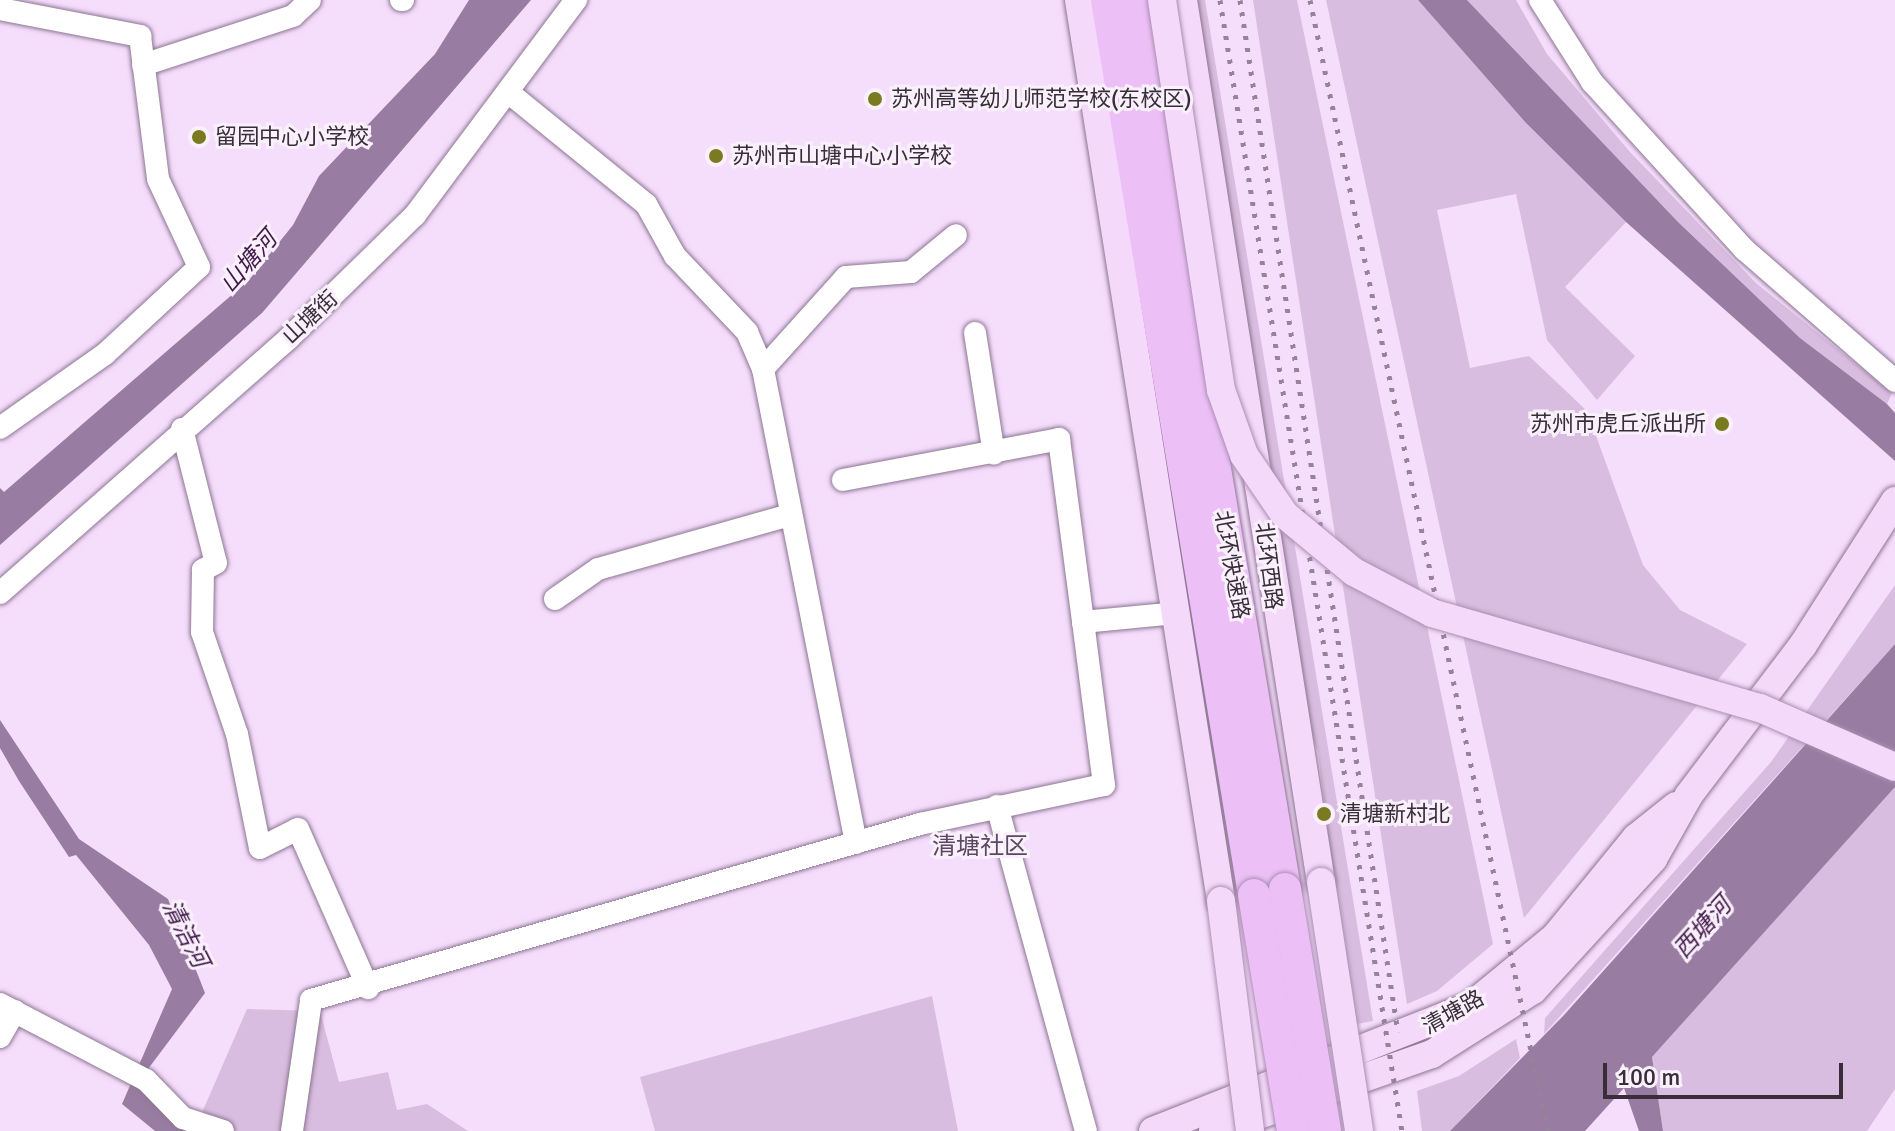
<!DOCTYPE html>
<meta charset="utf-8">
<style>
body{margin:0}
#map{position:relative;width:1895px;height:1131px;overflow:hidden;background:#f5ddfc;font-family:Signika,"Noto Sans SC",sans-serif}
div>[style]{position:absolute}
.green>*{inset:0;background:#d9bde0}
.water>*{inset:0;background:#997ca1}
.roads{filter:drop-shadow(0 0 2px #8c7692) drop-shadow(0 0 2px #8c7692)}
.minor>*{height:22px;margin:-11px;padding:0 11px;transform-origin:11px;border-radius:11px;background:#fff}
.major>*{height:28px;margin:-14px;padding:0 14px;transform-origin:14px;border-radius:14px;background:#f4d9fa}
.highway>*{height:32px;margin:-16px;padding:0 16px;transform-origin:16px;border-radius:16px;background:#ecc0f7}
.rail>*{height:5px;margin-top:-2.5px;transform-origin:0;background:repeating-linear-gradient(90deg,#958499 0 4px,transparent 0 12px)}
.bridges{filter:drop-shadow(0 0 2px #ad8db4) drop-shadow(0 0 2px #ad8db4)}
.major-bridge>*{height:28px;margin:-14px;padding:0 14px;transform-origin:14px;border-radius:14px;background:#f4d9fa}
.highway-bridge>*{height:32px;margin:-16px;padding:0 16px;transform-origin:16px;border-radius:16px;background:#ecc0f7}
.dots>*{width:22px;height:22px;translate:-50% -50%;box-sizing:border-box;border:4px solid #faf0fc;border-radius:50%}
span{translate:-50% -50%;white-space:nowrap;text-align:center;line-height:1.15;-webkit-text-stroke:6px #faf0fc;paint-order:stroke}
.poi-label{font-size:22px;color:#372e39}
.left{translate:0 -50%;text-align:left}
.right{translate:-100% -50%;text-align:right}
.street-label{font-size:22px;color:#372e39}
.water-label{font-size:24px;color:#401a4a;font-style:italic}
.neighbourhood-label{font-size:24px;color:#5c4862}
.scale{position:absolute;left:1603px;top:1063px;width:240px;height:36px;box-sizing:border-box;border:4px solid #372e39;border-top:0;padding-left:10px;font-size:24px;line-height:28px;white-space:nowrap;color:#372e39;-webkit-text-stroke:6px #faf0fc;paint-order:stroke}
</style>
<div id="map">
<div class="green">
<i style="clip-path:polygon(1190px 0,1205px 0,1373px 1021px,1352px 1025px,1318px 752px,1296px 693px)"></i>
<i style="clip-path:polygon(1253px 0,1297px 0,1493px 944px,1437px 991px,1407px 1004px)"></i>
<i style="clip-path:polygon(1326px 0,1418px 0,1526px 123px,1626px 222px,1565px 287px,1635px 356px,1597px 400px,1547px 340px,1516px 194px,1437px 210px,1470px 368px,1529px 356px,1587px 411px,1643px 565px,1680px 610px,1747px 644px,1524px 918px)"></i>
<i style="clip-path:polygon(1467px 0,1516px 0,1547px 54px,1630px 152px,1756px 283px,1892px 393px,1887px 404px,1800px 338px,1678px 222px)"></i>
<i style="clip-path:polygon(1895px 585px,1895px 644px,1544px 1034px,1545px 1018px,1771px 762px)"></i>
<i style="clip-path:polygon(1895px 787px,1895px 1089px,1867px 1131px,1663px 1131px,1652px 1057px)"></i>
<i style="clip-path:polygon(932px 996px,958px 1131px,655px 1131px,640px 1077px)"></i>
<i style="clip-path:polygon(247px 1009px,320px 1011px,339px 1082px,388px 1072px,397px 1110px,427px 1104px,468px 1131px,194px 1131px)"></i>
<i style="clip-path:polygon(1516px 1039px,1520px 1058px,1450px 1131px,1422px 1131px,1417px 1091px,1459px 1076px)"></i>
</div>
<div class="water">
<i style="clip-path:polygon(469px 0,531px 0,262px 313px,0 545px,0 488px,4px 492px,249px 280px,293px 225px,319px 176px,435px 54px)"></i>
<i style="clip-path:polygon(1418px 0,1467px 0,1678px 222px,1800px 338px,1887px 404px,1895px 413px,1895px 461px,1626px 222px,1526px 123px)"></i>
<i style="clip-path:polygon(1895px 644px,1895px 787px,1652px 1057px,1663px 1131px,1639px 1131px,1624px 1088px,1585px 1131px,1450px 1131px,1564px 1015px)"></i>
<i style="clip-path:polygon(0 720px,79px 839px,168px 899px,205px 993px,145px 1073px,194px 1131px,155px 1131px,122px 1104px,172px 989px,149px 945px,76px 855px,69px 857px,19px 781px,0 748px)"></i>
</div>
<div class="roads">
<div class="minor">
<i style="left:401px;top:0;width:2px"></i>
<i style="left:1540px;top:0;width:97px;rotate:57.6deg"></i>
<i style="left:1592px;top:82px;width:227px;rotate:47.7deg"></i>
<i style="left:1745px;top:250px;width:199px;rotate:41.1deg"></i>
<i style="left:0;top:9px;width:143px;rotate:10.9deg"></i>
<i style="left:140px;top:36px;width:144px;rotate:82.8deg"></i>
<i style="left:158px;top:179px;width:97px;rotate:65deg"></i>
<i style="left:199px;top:267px;width:128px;rotate:137.2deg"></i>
<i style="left:105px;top:354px;width:128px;rotate:144.8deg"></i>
<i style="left:143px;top:65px;width:158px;rotate:-18.1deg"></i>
<i style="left:293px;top:16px;width:23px;rotate:-43deg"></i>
<i style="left:508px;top:92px;width:178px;rotate:39.1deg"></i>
<i style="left:646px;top:204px;width:60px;rotate:60.9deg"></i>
<i style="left:675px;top:256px;width:105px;rotate:46.5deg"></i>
<i style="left:747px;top:332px;width:40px;rotate:66.6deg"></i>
<i style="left:763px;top:369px;width:483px;rotate:78.9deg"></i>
<i style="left:975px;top:333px;width:122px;rotate:81.1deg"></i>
<i style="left:763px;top:369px;width:124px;rotate:-47.9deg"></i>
<i style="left:846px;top:277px;width:65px;rotate:-4.4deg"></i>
<i style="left:911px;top:272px;width:58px;rotate:-39.4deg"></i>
<i style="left:182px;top:429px;width:138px;rotate:75.8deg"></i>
<i style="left:216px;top:563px;width:15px;rotate:152deg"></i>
<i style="left:203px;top:570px;width:62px;rotate:90.9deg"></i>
<i style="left:202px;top:632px;width:108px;rotate:71.1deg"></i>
<i style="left:237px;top:734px;width:116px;rotate:78.6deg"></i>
<i style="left:260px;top:848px;width:42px;rotate:-26.6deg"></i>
<i style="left:298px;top:829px;width:174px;rotate:66.2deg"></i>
<i style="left:843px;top:480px;width:220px;rotate:-10.7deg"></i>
<i style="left:1059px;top:439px;width:185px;rotate:82.5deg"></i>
<i style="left:0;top:593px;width:385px;rotate:-41.4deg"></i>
<i style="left:289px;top:338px;width:176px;rotate:-44.3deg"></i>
<i style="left:415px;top:215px;width:269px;rotate:-53.2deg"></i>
<i style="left:555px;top:599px;width:52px;rotate:-34.9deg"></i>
<i style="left:598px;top:569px;width:196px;rotate:-15.7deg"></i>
<i style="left:997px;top:806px;width:337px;rotate:74.7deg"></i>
<i style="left:0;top:1004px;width:165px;rotate:27.5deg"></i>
<i style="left:146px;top:1080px;width:53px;rotate:45.8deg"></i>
<i style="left:183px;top:1118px;width:42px;rotate:18deg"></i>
<i style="left:0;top:1037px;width:30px;rotate:-60deg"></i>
<i style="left:292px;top:1131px;width:132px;rotate:-81.7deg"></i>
<i style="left:311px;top:1000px;width:634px;rotate:-16.12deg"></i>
<i style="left:920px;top:824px;width:188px;rotate:-12deg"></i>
<i style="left:1104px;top:785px;width:164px;rotate:-97.3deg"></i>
<i style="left:1083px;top:622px;width:93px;rotate:-5.5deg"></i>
</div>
<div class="major">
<i style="left:1079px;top:0;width:912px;rotate:81.04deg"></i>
<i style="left:1183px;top:0;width:893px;rotate:81.11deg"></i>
<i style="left:1153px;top:1131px;width:342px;rotate:-21.5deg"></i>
<i style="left:1471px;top:1006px;width:109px;rotate:-39.4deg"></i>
<i style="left:1555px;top:937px;width:128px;rotate:-50.7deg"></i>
<i style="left:1636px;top:838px;width:51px;rotate:-38.7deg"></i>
<i style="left:1213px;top:1131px;width:232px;rotate:-19.4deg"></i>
<i style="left:1432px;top:1054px;width:120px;rotate:-32.4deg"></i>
<i style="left:1533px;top:990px;width:178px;rotate:-47.5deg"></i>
<i style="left:1653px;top:859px;width:73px;rotate:-60.6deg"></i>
<i style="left:1689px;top:795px;width:188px;rotate:-52.8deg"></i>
<i style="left:1803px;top:645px;width:171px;rotate:-57.4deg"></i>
</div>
<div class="highway">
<i style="left:1107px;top:0;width:907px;rotate:80.67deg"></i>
<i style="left:1137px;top:0;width:901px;rotate:80.55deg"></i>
</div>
</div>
<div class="rail">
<i style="left:1220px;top:0;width:1146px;rotate:80.86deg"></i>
<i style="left:1240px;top:0;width:1044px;rotate:81.3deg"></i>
<i style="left:1310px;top:0;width:1156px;rotate:78.12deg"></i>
</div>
<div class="bridges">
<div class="major-bridge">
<i style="left:1162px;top:0;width:394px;rotate:81.4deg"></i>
<i style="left:1221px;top:390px;width:69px;rotate:70.5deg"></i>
<i style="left:1244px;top:455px;width:73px;rotate:55.7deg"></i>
<i style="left:1285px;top:515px;width:89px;rotate:39.6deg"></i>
<i style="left:1354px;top:572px;width:88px;rotate:27.7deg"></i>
<i style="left:1432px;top:613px;width:341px;rotate:16.2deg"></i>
<i style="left:1760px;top:708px;width:147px;rotate:23.6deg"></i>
<i style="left:1321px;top:882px;width:252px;rotate:81.3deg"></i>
<i style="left:1221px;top:901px;width:232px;rotate:82.8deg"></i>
</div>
<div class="highway-bridge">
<i style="left:1285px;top:889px;width:245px;rotate:80.6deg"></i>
<i style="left:1254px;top:895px;width:239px;rotate:80.6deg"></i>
</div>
</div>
<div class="dots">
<i style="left:875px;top:99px;background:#7a7a21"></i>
<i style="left:199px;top:137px;background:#7a7a21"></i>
<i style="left:716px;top:156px;background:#7a7a21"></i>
<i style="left:1722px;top:424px;background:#7a7a21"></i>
<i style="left:1324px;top:814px;background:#7a7a21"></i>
</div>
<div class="poi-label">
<span class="left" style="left:891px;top:99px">苏州高等幼儿师范学校(东校区)</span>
<span class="left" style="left:215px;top:137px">留园中心小学校</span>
<span class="left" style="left:732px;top:156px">苏州市山塘中心小学校</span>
<span class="right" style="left:1706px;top:424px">苏州市虎丘派出所</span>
<span class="left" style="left:1340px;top:814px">清塘新村北</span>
</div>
<div class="street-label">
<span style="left:310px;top:317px;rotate:-43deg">山塘街</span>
<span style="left:1232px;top:565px;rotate:80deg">北环快速路</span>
<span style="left:1269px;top:566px;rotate:83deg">北环西路</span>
<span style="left:1453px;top:1012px;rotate:-29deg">清塘路</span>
</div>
<div class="water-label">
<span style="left:249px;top:262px;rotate:-49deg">山塘河</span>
<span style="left:1703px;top:928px;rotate:-48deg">西塘河</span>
<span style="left:185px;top:934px;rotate:63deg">清洁河</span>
</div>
<div class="neighbourhood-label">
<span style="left:980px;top:847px">清塘社区</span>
</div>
<div class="scale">100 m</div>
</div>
